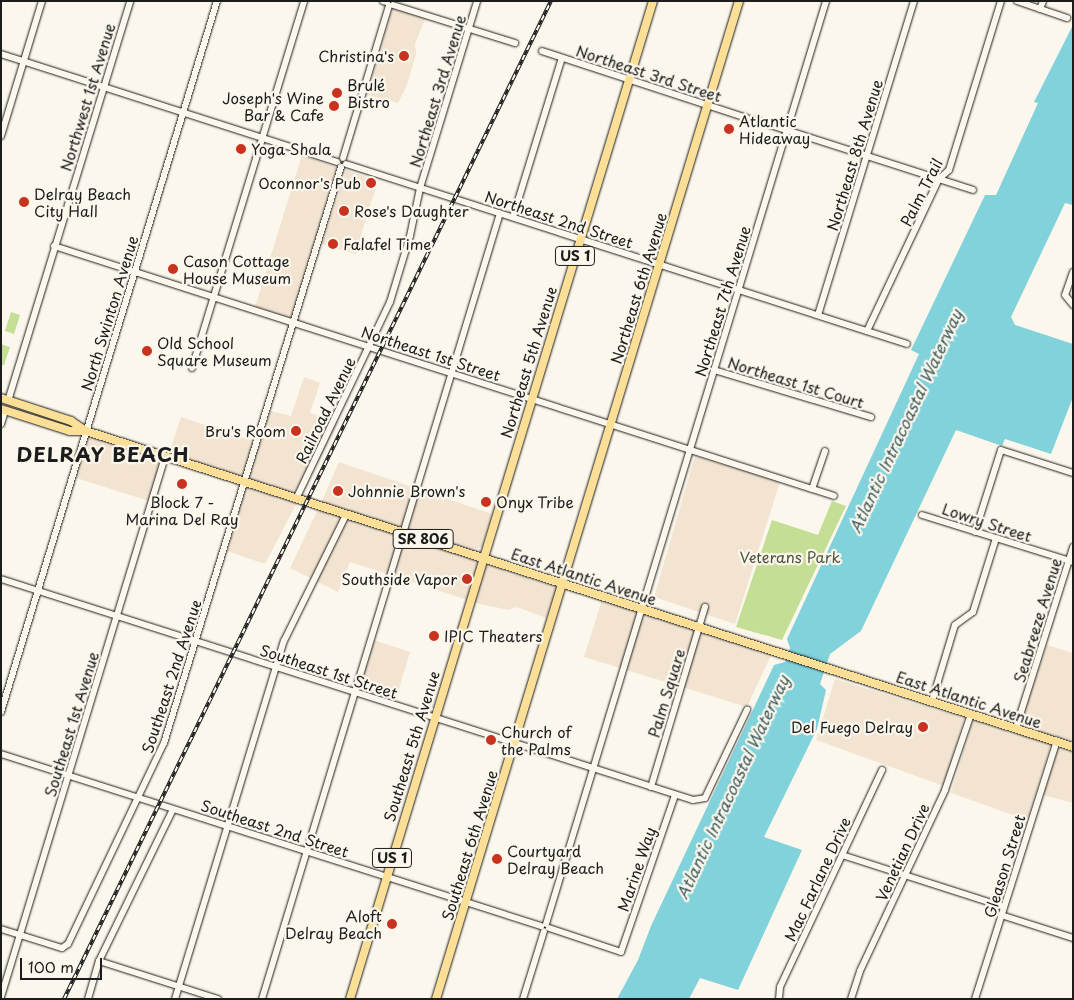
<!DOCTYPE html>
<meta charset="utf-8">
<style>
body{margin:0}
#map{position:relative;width:1074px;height:1000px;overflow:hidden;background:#fbf7ec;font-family:"Playpen Sans",sans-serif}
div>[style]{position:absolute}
.built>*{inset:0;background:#f3e4d1}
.green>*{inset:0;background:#c4de95}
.water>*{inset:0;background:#81d2db}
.roads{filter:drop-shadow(0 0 1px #1c1c1c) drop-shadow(0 0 1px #1c1c1c)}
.minor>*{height:6px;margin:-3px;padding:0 3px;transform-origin:3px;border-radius:3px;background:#fbf7ec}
.major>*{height:8px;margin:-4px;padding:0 4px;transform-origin:4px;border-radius:4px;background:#fbdf96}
.rail>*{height:4px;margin-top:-2px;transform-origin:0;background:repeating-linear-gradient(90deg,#fbf7ec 0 5.5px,#1c1c1c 0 11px);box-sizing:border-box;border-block:1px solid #1c1c1c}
.dots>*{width:14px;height:14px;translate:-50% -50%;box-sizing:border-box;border:2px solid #fbf7ec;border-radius:50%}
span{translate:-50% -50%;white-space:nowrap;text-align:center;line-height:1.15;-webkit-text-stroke:4.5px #fbf7ec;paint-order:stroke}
.shield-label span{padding:1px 4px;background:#fbf7ec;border:1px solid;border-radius:4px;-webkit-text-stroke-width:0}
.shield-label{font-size:14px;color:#1c1c1c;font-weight:700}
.poi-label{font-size:15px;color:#1c1c1c}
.right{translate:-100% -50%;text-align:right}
.left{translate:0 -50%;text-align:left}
.street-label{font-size:15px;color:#1c1c1c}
.park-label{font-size:15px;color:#4e5640}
.water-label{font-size:16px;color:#3f5c5f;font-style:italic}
.district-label{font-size:20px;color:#1c1c1c;font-weight:700;letter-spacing:1px}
.frame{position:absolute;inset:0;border:2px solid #1c1c1c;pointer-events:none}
.scale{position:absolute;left:20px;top:958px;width:82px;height:22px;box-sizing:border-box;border:2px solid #1c1c1c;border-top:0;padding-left:6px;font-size:15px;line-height:18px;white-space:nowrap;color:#1c1c1c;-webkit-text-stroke:4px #fbf7ec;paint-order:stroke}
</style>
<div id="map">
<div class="built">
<i style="clip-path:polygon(393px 7px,426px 17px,415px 44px,416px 54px,407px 85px,398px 103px,367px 95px)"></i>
<i style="clip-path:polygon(302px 155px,336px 167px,292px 318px,255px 307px)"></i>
<i style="clip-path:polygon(346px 170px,378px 181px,355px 254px,322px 244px)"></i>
<i style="clip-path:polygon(304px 377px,320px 383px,310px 413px,339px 422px,265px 564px,227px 551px,248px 479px,169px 454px,181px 417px,260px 443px,270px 411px,291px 416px)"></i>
<i style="clip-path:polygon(89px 436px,162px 459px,149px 501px,76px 478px)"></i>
<i style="clip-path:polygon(695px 456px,780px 482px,735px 624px,654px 597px)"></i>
<i style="clip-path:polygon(339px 462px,492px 514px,482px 547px,471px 550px,321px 503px)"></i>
<i style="clip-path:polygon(318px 509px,557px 587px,546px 618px,517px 607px,509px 610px,480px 604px,350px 562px,338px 592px,290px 568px)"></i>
<i style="clip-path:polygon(602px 600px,772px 653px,747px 707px,584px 657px)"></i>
<i style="clip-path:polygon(374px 640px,410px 652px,395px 702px,358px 690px)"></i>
<i style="clip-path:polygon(1047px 645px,1073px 653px,1073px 741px,1054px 735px,1027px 820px,951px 793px,973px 720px,1016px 734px)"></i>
<i style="clip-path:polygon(835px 679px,964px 718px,944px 786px,816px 740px)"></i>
<i style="clip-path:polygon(1057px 748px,1073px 753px,1073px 803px,1043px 795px)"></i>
</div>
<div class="green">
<i style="clip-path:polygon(11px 312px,20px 315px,14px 334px,5px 331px)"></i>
<i style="clip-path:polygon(1px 344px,10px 347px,4px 365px,1px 365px)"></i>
<i style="clip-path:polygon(832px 501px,846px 506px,782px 640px,736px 627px,772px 520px,818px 535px)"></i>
</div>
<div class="water">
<i style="clip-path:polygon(1073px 25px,1073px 205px,1065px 203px,1011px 317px,1015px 325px,1073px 344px,1073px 397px,1051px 454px,1005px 439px,1002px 446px,956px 430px,861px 631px,830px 654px,820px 684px,826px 690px,817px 729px,764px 837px,802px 850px,738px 990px,700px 978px,689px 999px,617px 999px,638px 960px,651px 926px,774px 665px,785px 662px,790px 648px,787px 639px,919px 354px,911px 350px,985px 195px,996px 195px,1038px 103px,1034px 102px)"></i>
</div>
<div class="roads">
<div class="minor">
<i style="left:383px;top:1px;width:4px;rotate:14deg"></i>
<i style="left:1017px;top:1px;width:53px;rotate:18.8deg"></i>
<i style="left:393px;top:5px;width:128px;rotate:17.3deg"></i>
<i style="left:1040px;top:9px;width:9px;rotate:-69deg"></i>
<i style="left:542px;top:51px;width:216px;rotate:18.1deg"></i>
<i style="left:1px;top:54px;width:353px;rotate:17.8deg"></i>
<i style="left:755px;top:120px;width:229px;rotate:17.8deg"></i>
<i style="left:1px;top:136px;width:141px;rotate:-73.1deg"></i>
<i style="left:343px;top:158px;width:159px;rotate:-73.2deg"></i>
<i style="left:346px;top:164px;width:589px;rotate:17.79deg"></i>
<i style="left:513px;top:217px;width:166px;rotate:-72.9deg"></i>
<i style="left:54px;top:246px;width:819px;rotate:17.77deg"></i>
<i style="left:1073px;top:272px;width:24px;rotate:109deg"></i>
<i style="left:1065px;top:295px;width:13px;rotate:51deg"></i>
<i style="left:818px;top:315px;width:328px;rotate:-73deg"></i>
<i style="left:867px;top:331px;width:168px;rotate:-64.7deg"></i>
<i style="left:939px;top:179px;width:13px;rotate:-42deg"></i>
<i style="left:949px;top:170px;width:177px;rotate:-72.9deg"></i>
<i style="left:192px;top:368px;width:384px;rotate:-73deg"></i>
<i style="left:714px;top:370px;width:164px;rotate:16.7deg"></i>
<i style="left:8px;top:401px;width:418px;rotate:-73deg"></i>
<i style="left:1px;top:424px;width:14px;rotate:-73deg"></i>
<i style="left:812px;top:489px;width:40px;rotate:-71.1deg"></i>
<i style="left:296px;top:499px;width:218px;rotate:-64.5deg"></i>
<i style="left:390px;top:302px;width:69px;rotate:-73.1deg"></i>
<i style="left:410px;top:236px;width:49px;rotate:-78.2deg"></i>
<i style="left:420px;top:188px;width:195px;rotate:-73deg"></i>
<i style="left:922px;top:515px;width:158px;rotate:17.3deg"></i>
<i style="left:975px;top:532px;width:86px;rotate:-72.4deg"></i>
<i style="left:1001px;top:450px;width:76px;rotate:17.7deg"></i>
<i style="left:1px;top:579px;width:726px;rotate:17.71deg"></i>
<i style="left:693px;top:800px;width:12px;rotate:-9deg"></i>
<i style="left:705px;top:798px;width:98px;rotate:-64.5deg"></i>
<i style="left:932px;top:701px;width:79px;rotate:-73.2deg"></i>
<i style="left:955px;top:625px;width:22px;rotate:-36deg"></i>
<i style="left:973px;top:612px;width:77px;rotate:-72.7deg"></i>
<i style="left:1px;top:712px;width:743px;rotate:-73.1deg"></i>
<i style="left:1016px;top:728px;width:190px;rotate:-72.5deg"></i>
<i style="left:1px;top:754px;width:567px;rotate:17.67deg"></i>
<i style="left:651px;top:787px;width:188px;rotate:-73.3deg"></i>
<i style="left:842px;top:855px;width:170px;rotate:17.8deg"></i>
<i style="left:1001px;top:915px;width:76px;rotate:17.7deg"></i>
<i style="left:546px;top:924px;width:965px;rotate:-73.12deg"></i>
<i style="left:549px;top:928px;width:76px;rotate:18.4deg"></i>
<i style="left:621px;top:952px;width:166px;rotate:-71deg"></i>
<i style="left:1px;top:929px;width:64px;rotate:17.3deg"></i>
<i style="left:62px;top:948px;width:7px;rotate:-34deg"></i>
<i style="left:68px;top:944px;width:223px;rotate:-64.5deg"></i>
<i style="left:164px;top:743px;width:603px;rotate:-72.92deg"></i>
<i style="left:99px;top:961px;width:125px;rotate:17.7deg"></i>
<i style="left:1px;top:997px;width:564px;rotate:-73.11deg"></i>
<i style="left:88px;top:999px;width:40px;rotate:-74deg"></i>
<i style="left:99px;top:961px;width:169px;rotate:-64deg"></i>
<i style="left:175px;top:999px;width:374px;rotate:-73.1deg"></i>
<i style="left:284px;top:641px;width:140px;rotate:-63.8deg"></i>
<i style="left:262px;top:999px;width:821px;rotate:-73.15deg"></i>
<i style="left:523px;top:999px;width:71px;rotate:-72.8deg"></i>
<i style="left:779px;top:999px;width:12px;rotate:-85deg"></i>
<i style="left:780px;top:987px;width:240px;rotate:-64.8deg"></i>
<i style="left:851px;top:999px;width:29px;rotate:-72deg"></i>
<i style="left:860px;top:971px;width:200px;rotate:-64.8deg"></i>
<i style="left:945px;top:790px;width:80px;rotate:-71.1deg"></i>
<i style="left:975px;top:999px;width:271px;rotate:-72.4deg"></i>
</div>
<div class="major">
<i style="left:1px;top:398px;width:74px;rotate:18.2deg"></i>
<i style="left:71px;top:421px;width:18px;rotate:34deg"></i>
<i style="left:1px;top:409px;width:72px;rotate:17.7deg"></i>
<i style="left:70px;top:431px;width:16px"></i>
<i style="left:86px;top:431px;width:1036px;rotate:17.75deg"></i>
<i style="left:350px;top:999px;width:1043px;rotate:-73.11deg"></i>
<i style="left:436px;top:999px;width:1043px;rotate:-73.11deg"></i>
</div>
</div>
<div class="rail">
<i style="left:64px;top:999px;width:1110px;rotate:-63.99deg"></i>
</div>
<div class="dots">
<i style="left:404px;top:56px;background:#c8321e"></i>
<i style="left:337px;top:93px;background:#c8321e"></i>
<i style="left:334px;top:106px;background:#c8321e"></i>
<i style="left:729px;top:129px;background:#c8321e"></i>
<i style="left:241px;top:149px;background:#c8321e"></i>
<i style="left:371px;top:183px;background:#c8321e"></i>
<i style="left:24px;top:202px;background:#c8321e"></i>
<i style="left:344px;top:211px;background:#c8321e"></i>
<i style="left:333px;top:244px;background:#c8321e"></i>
<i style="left:173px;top:269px;background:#c8321e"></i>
<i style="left:147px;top:351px;background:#c8321e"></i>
<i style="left:296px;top:431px;background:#c8321e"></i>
<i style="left:182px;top:484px;background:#c8321e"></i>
<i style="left:338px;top:491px;background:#c8321e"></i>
<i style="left:486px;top:502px;background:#c8321e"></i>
<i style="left:467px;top:579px;background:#c8321e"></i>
<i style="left:434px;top:636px;background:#c8321e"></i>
<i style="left:923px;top:727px;background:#c8321e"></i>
<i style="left:491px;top:740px;background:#c8321e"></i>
<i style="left:497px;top:859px;background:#c8321e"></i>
<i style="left:392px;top:924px;background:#c8321e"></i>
</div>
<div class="shield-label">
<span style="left:575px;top:256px">US 1</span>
<span style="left:423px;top:539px">SR 806</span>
<span style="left:392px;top:858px">US 1</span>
</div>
<div class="poi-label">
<span class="right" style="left:394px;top:56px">Christina's</span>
<span class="left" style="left:347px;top:93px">Brulé<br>Bistro</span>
<span class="right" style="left:324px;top:106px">Joseph's Wine<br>Bar &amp; Cafe</span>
<span class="left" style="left:739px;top:129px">Atlantic<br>Hideaway</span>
<span class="left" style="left:251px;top:149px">Yoga Shala</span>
<span class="right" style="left:361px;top:183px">Oconnor's Pub</span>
<span class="left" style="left:34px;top:202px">Delray Beach<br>City Hall</span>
<span class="left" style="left:354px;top:211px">Rose's Daughter</span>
<span class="left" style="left:343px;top:244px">Falafel Time</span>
<span class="left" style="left:183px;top:269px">Cason Cottage<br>House Museum</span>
<span class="left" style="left:157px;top:351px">Old School<br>Square Museum</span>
<span class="right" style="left:286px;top:431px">Bru's Room</span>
<span class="left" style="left:348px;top:491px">Johnnie Brown's</span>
<span style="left:182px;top:510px">Block 7 -<br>Marina Del Ray</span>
<span class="left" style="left:496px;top:502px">Onyx Tribe</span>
<span class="right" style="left:457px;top:579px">Southside Vapor</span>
<span class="left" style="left:444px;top:636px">IPIC Theaters</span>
<span class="right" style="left:913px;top:727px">Del Fuego Delray</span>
<span class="left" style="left:501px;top:740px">Church of<br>the Palms</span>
<span class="left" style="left:507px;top:859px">Courtyard<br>Delray Beach</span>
<span class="right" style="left:382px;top:924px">Aloft<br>Delray Beach</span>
</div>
<div class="street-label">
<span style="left:649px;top:73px;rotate:18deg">Northeast 3rd Street</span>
<span style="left:437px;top:91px;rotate:-73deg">Northeast 3rd Avenue</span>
<span style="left:87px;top:97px;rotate:-73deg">Northwest 1st Avenue</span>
<span style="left:854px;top:155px;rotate:-73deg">Northeast 8th Avenue</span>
<span style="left:921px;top:192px;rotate:-63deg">Palm Trail</span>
<span style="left:559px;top:219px;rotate:18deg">Northeast 2nd Street</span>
<span style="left:638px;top:288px;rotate:-73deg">Northeast 6th Avenue</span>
<span style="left:722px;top:301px;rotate:-73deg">Northeast 7th Avenue</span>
<span style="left:109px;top:313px;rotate:-73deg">North Swinton Avenue</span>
<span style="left:431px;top:353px;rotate:18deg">Northeast 1st Street</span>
<span style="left:528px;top:362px;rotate:-73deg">Northeast 5th Avenue</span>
<span style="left:796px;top:382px;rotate:17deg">Northeast 1st Court</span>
<span style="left:325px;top:410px;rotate:-64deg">Railroad Avenue</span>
<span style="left:987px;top:522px;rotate:18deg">Lowry Street</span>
<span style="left:584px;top:576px;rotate:18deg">East Atlantic Avenue</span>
<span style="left:1037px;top:620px;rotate:-73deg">Seabreeze Avenue</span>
<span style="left:329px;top:671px;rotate:18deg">Southeast 1st Street</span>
<span style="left:171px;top:676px;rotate:-72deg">Southeast 2nd Avenue</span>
<span style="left:666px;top:693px;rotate:-73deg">Palm Square</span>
<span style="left:969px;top:699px;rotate:18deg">East Atlantic Avenue</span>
<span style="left:71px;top:724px;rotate:-73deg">Southeast 1st Avenue</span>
<span style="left:411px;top:746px;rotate:-73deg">Southeast 5th Avenue</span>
<span style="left:275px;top:828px;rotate:18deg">Southeast 2nd Street</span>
<span style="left:469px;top:845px;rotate:-73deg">Southeast 6th Avenue</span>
<span style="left:902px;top:852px;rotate:-65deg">Venetian Drive</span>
<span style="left:1004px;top:866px;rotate:-73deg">Gleason Street</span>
<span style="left:636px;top:869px;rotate:-71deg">Marine Way</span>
<span style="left:817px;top:879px;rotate:-65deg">Mac Farlane Drive</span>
</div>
<div class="park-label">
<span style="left:790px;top:557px">Veterans Park</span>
</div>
<div class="water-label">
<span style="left:905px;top:421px;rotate:-65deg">Atlantic Intracoastal Waterway</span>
<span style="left:732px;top:787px;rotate:-65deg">Atlantic Intracoastal Waterway</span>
</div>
<div class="district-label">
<span style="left:103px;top:454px">DELRAY BEACH</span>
</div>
<div class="frame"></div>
<div class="scale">100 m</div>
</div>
